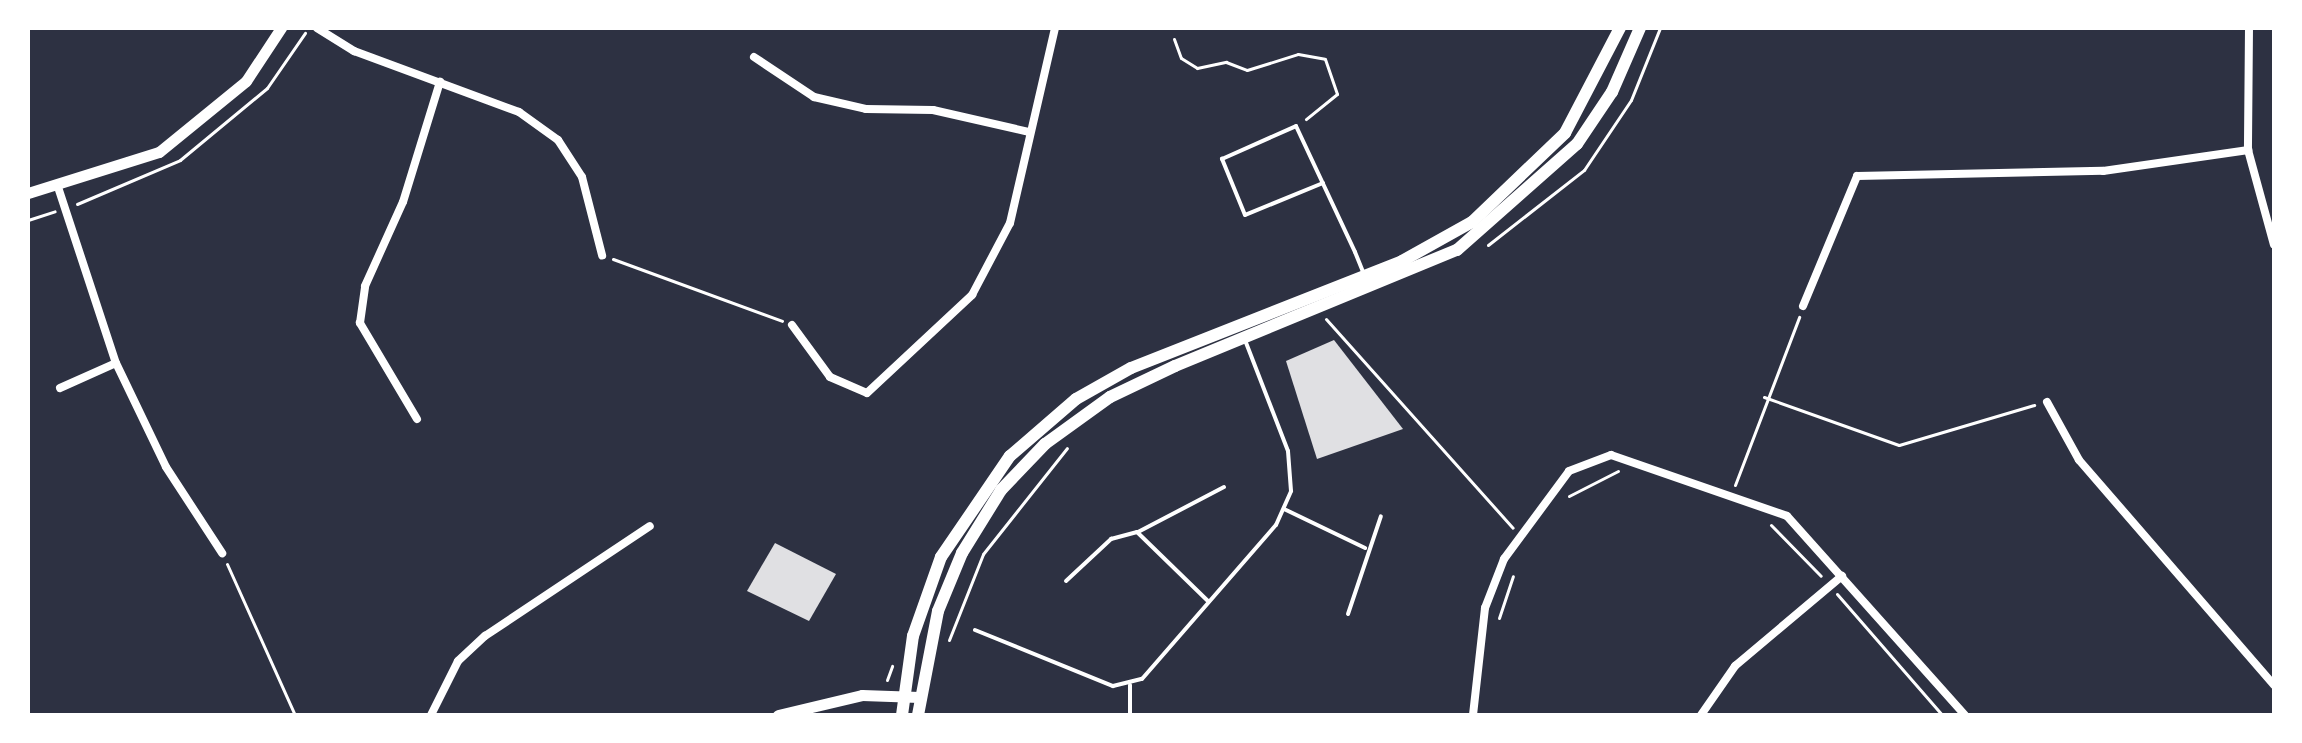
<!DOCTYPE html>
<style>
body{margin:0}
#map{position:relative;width:2302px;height:743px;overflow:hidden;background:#2d3142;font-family:Karla,sans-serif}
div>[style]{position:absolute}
.building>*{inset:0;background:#e0e0e3}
.path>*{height:3px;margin:-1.5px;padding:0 1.5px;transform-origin:1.5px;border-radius:1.5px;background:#fff}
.service>*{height:4px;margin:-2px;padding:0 2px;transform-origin:2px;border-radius:2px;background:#fff}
.minor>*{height:8px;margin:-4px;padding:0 4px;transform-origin:4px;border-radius:4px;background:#fff}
.tertiary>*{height:11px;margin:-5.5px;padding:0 5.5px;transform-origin:5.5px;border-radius:5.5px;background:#fff}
.secondary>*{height:12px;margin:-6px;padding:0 6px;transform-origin:6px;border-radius:6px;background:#fff}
span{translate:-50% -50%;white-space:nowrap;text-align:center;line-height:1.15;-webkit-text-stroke:6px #fff;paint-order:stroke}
.frame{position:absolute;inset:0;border:30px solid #fff;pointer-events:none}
</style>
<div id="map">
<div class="building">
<i style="clip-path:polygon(1334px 340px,1403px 429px,1317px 459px,1286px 361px)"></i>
<i style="clip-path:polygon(775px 543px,836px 574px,809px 621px,747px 591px)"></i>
</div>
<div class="path">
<i style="left:1174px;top:39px;width:20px;rotate:70deg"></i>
<i style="left:1181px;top:58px;width:19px;rotate:32deg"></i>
<i style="left:1197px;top:68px;width:30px;rotate:-12deg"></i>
<i style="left:1226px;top:62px;width:22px;rotate:21deg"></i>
<i style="left:1247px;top:70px;width:53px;rotate:-17.4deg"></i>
<i style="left:1298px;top:54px;width:27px;rotate:10deg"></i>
<i style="left:1325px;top:59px;width:37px;rotate:71deg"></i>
<i style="left:1337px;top:94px;width:40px;rotate:141deg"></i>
<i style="left:77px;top:204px;width:112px;rotate:-23.1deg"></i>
<i style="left:180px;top:160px;width:113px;rotate:-39.6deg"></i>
<i style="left:267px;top:88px;width:67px;rotate:-55.4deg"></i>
<i style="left:28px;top:220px;width:28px;rotate:-18deg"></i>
<i style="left:1488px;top:245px;width:122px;rotate:-38deg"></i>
<i style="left:1584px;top:170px;width:84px;rotate:-56.1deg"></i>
<i style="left:1631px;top:100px;width:78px;rotate:-68.1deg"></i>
<i style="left:613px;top:259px;width:180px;rotate:20.1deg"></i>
<i style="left:1326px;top:319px;width:280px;rotate:48.2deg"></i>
<i style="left:1764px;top:397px;width:143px;rotate:19.6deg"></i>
<i style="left:1899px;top:445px;width:141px;rotate:-16.5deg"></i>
<i style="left:1735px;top:485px;width:180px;rotate:-69.1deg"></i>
<i style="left:1569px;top:496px;width:55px;rotate:-27deg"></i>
<i style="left:1771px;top:525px;width:71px;rotate:45.6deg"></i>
<i style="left:227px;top:564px;width:166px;rotate:65.8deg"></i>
<i style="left:1837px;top:594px;width:160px;rotate:49deg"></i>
<i style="left:1499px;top:618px;width:44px;rotate:-71.6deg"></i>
<i style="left:949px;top:640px;width:92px;rotate:-68.4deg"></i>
<i style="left:983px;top:554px;width:135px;rotate:-51.6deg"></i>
<i style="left:887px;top:680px;width:15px;rotate:-70deg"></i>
</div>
<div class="service">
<i style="left:1323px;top:183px;width:84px;rotate:157.7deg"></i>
<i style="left:1245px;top:215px;width:61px;rotate:-112.3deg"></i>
<i style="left:1222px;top:159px;width:81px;rotate:-24deg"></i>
<i style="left:1296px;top:126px;width:139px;rotate:64.9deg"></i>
<i style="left:1355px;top:252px;width:24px;rotate:68deg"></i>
<i style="left:1284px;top:509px;width:90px;rotate:25.7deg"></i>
<i style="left:1138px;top:532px;width:97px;rotate:-27.6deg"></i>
<i style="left:1066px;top:581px;width:62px;rotate:-43deg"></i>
<i style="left:1111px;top:539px;width:27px;rotate:-15deg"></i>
<i style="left:1137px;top:532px;width:100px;rotate:44.2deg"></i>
<i style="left:1348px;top:614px;width:103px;rotate:-71.4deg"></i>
<i style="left:975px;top:630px;width:149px;rotate:22.1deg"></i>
<i style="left:1113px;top:686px;width:30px;rotate:-14deg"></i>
<i style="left:1142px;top:679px;width:204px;rotate:-49deg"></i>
<i style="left:1276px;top:525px;width:37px;rotate:-66deg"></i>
<i style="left:1291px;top:491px;width:40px;rotate:-94.3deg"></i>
<i style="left:1288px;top:451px;width:119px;rotate:-111.2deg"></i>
<i style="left:1130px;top:685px;width:30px;rotate:90deg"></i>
</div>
<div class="minor">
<i style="left:317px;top:28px;width:44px;rotate:31.9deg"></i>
<i style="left:354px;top:51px;width:176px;rotate:20.3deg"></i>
<i style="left:519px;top:112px;width:48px;rotate:35.7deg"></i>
<i style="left:558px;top:140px;width:44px;rotate:57deg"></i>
<i style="left:582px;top:177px;width:81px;rotate:75.6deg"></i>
<i style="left:2249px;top:28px;width:122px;rotate:90.5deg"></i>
<i style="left:2248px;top:150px;width:98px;rotate:74.7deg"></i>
<i style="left:754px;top:57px;width:72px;rotate:33.7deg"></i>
<i style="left:814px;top:97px;width:53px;rotate:13deg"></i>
<i style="left:866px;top:109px;width:67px;rotate:0.9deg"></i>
<i style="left:933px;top:110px;width:98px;rotate:12.9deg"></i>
<i style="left:57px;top:184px;width:188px;rotate:71.8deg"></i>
<i style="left:116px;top:363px;width:115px;rotate:64.3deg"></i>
<i style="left:166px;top:467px;width:103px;rotate:56.9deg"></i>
<i style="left:1803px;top:306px;width:141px;rotate:-67.4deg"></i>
<i style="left:1857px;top:176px;width:246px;rotate:-1.2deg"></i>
<i style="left:2103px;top:171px;width:147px;rotate:-8.2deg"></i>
<i style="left:792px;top:325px;width:64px;rotate:53.8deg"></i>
<i style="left:830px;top:377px;width:40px;rotate:23.4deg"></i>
<i style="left:867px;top:393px;width:144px;rotate:-43deg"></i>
<i style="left:972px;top:295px;width:81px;rotate:-62.2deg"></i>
<i style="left:1010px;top:223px;width:200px;rotate:-77deg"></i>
<i style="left:60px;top:388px;width:61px;rotate:-24.1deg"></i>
<i style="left:2047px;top:402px;width:66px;rotate:61.1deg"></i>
<i style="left:2079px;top:460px;width:298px;rotate:49.1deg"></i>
<i style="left:417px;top:419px;width:112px;rotate:-120.7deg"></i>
<i style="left:360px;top:323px;width:37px;rotate:-82deg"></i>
<i style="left:365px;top:286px;width:92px;rotate:-65.7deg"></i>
<i style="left:403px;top:202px;width:126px;rotate:-72.9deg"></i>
<i style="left:431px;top:715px;width:60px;rotate:-63.4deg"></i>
<i style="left:458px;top:661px;width:37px;rotate:-43deg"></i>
<i style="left:485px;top:636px;width:198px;rotate:-33.7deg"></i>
<i style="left:1473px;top:715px;width:108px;rotate:-83.6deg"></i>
<i style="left:1485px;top:608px;width:53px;rotate:-68.8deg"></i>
<i style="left:1504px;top:559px;width:109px;rotate:-53.5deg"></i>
<i style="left:1569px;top:471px;width:45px;rotate:-20.9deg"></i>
<i style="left:1611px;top:455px;width:186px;rotate:19.1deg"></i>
<i style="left:1787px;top:516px;width:267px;rotate:48.2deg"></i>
<i style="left:1701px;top:715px;width:60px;rotate:-55.2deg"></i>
<i style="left:1735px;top:666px;width:140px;rotate:-40.1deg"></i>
</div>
<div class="tertiary">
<i style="left:28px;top:193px;width:137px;rotate:-17.4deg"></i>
<i style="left:159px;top:152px;width:112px;rotate:-39.2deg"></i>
<i style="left:246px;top:81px;width:64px;rotate:-56.6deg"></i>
<i style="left:778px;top:715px;width:86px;rotate:-13.4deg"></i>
<i style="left:862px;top:695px;width:57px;rotate:2deg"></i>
</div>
<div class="secondary">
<i style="left:902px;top:715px;width:80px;rotate:-82.1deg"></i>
<i style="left:913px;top:636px;width:84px;rotate:-70.5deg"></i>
<i style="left:941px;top:557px;width:122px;rotate:-55.7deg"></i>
<i style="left:1010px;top:456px;width:87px;rotate:-40.8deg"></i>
<i style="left:1076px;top:399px;width:63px;rotate:-29.4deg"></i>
<i style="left:1131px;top:368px;width:291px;rotate:-21.5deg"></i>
<i style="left:1402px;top:261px;width:80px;rotate:-29.1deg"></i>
<i style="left:1472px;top:222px;width:129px;rotate:-43.7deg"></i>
<i style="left:1565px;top:133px;width:119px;rotate:-62.4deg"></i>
<i style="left:918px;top:715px;width:106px;rotate:-79.1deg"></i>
<i style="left:938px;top:611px;width:63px;rotate:-67.5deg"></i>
<i style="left:962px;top:553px;width:74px;rotate:-58.2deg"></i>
<i style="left:1001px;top:490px;width:64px;rotate:-46.3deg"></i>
<i style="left:1045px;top:444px;width:80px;rotate:-35.9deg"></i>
<i style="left:1110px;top:397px;width:72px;rotate:-25.5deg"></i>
<i style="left:1175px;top:366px;width:305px;rotate:-22.4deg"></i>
<i style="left:1457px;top:250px;width:160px;rotate:-41.5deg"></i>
<i style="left:1577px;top:144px;width:63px;rotate:-56.1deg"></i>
<i style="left:1612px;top:92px;width:70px;rotate:-66.4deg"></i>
</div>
<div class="frame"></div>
</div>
